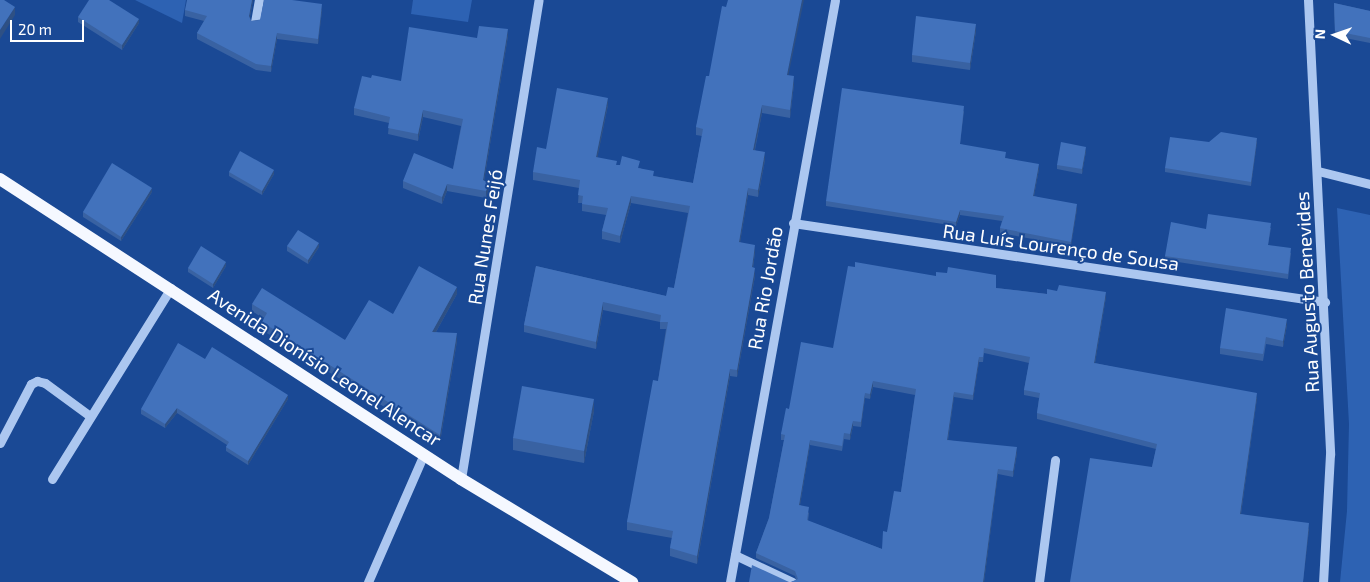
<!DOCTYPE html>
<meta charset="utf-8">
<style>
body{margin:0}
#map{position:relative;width:1370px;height:582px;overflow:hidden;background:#1a4995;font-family:"Exo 2",sans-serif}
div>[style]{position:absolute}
.green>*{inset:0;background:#2d62b3}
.minor>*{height:9px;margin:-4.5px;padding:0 4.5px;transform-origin:4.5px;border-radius:4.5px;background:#acc7f0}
.major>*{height:12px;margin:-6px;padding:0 6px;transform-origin:6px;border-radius:6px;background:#f5f8ff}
.wall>*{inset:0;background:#3962a2}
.shaded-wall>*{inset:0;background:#2e5084}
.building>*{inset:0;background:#4272bc}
span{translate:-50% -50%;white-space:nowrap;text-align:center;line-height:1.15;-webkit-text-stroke:4px #1a4995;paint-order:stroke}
.street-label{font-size:19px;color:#fff}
.north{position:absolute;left:1310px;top:10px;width:50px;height:50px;-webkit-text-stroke:4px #1a4995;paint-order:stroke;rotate:273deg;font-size:14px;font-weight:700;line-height:20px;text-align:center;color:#fff}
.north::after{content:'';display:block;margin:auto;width:18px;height:22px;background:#fff;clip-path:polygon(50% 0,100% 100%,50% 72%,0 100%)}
.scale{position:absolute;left:10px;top:20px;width:74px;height:22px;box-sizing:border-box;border:2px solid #fff;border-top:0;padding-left:6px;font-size:15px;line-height:18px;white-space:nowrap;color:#fff;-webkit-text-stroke:4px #1a4995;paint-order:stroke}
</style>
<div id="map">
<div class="green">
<i style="clip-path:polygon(135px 0,186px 0,182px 23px)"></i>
<i style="clip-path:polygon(413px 0,472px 0,468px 22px,411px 14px)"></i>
<i style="clip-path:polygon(1337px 208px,1370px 215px,1370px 582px,1340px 582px,1347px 511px,1349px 424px)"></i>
</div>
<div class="minor">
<i style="left:1308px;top:0;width:455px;rotate:87.2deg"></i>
<i style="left:1330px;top:454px;width:128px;rotate:93.1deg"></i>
<i style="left:255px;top:22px;width:22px;rotate:-80deg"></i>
<i style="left:1318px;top:171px;width:54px;rotate:14deg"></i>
<i style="left:793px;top:223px;width:538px;rotate:8.45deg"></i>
<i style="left:0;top:443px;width:67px;rotate:-62.3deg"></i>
<i style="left:31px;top:384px;width:7px;rotate:-27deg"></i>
<i style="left:37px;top:381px;width:8px;rotate:14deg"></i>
<i style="left:45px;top:383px;width:56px;rotate:36.3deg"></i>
<i style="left:52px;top:479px;width:225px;rotate:-58.1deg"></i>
<i style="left:461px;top:479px;width:485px;rotate:-80.8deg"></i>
<i style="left:735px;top:555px;width:63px;rotate:25.3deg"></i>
<i style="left:368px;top:582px;width:140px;rotate:-66.4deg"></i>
<i style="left:730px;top:582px;width:591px;rotate:-79.77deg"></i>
<i style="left:1039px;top:582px;width:123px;rotate:-82.5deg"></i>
</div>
<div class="major">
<i style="left:0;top:179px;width:550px;rotate:33.05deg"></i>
<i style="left:461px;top:479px;width:200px;rotate:31.1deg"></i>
</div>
<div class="wall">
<i style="clip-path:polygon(253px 0,250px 17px,251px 21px,322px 10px,318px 44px,277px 39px,271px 72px,256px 70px,197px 39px,197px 33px,204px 21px,185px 16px,185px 10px)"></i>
<i style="clip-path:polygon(1334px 3px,1370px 11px,1370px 43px,1335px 36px)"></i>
<i style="clip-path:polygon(78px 17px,139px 23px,122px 50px,78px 22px)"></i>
<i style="clip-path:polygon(976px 31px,970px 70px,912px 62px,912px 55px)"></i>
<i style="clip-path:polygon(508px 36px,484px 181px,489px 189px,486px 198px,447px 191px,442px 204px,403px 188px,403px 181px,453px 169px,461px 126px,423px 117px,418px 141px,388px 134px,389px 123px,354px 115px,354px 108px,371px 78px,401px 81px,477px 38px)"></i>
<i style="clip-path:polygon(788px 75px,794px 84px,790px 118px,762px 113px,755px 150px,765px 160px,758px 197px,748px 195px,740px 242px,755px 252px,753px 268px,755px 276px,737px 377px,730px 376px,697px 564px,670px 556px,670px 548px,672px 538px,627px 530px,627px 522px,658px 381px,666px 329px,660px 329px,660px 322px,603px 310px,596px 349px,524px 332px,524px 325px,536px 266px,666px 296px,674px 288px,688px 213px,631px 203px,620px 243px,602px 239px,602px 231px,606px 215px,582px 211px,582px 203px,578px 203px,579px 188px,533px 180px,533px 172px,546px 149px,608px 105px,597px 158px,617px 165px,640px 168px,654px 176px,693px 183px,702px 136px,696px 135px,696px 127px,709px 76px)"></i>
<i style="clip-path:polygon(964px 111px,960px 144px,1006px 158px,1039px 169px,1034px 196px,1077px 209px,1071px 246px,1000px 233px,1000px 228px,1002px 221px,960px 215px,956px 226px,826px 206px,826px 201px)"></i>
<i style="clip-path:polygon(1257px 142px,1251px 186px,1165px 172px,1165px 168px)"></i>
<i style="clip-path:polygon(1086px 151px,1082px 174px,1057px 169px,1057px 165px)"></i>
<i style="clip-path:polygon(229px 172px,274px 174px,262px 195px,229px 176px)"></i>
<i style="clip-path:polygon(152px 192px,121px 241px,83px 217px,83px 212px)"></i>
<i style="clip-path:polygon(1271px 228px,1268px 245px,1291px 253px,1288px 279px,1165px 260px,1165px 256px,1206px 229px)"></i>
<i style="clip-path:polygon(287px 246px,319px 247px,308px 264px,287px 251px)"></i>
<i style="clip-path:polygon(226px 266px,213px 288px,188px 272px,188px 268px)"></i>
<i style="clip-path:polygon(evenodd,996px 288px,1047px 294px,1106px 297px,1095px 363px,1257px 398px,1241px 514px,1309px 529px,1303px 582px,1152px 467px,1156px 449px,1037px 419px,1037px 413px,1039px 398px,1024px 395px,1024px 390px,1029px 363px,984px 353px,983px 362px,979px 362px,973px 400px,954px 397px,948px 440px,1017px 453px,1013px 477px,998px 474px,984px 582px,791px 582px,796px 580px,795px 576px,756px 558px,756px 553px,769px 518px,784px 440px,781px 440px,781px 434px,789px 409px,833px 348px,996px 288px,873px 387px,915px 395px,901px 492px,887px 532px,882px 549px,808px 521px,809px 513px,800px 505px,810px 445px,842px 451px,844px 439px,850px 440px,853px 426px,861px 427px,865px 398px,870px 399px,873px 387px)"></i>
<i style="clip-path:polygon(457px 294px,436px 332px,457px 341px,440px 442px,262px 330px,262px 322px,264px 319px,252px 311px,252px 304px,345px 340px,393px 314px)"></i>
<i style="clip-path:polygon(1287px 325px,1283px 347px,1266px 344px,1263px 361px,1220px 354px,1220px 348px)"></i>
<i style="clip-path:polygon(288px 399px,248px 465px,226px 451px,226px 447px,227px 445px,177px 413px,165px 428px,141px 414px,141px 409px)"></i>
<i style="clip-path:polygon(594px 411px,584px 463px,513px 450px,513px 438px)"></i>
</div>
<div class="shaded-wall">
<i style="clip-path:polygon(252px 0,253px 0,249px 21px,249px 16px)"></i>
<i style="clip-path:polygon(802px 0,804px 0,787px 82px,787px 75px)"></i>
<i style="clip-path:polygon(322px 4px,322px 10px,318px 44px,318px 39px)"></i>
<i style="clip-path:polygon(15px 7px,15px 15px,0 39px,0 30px)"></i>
<i style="clip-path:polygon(139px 19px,139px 23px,122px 50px,122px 45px)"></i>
<i style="clip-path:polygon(976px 24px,976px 31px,970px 70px,970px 63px)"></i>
<i style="clip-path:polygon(508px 29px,508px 36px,483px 187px,483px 180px)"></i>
<i style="clip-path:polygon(277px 33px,277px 39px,271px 72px,271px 66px)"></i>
<i style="clip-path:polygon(794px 76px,794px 84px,790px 118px,790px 110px)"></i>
<i style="clip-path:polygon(608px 98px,608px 105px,596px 165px,596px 157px)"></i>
<i style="clip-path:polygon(762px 105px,762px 113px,753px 158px,753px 150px)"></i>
<i style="clip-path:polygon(423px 110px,423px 117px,418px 141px,418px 134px)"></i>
<i style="clip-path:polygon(1257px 138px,1257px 142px,1251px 186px,1251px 182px)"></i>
<i style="clip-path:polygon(1086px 147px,1086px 151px,1082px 174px,1082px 169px)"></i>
<i style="clip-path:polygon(765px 152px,765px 160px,758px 197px,758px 190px)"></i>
<i style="clip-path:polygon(1039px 164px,1039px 169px,1033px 201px,1033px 196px)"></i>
<i style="clip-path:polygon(274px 170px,274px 174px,262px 195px,262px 191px)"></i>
<i style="clip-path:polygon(489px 183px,489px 189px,486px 198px,486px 191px)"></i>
<i style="clip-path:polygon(447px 184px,447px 191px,442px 204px,442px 197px)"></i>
<i style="clip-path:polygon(152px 188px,152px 192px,121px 241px,121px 237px)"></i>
<i style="clip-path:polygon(748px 188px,748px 195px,739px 249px,739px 242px)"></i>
<i style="clip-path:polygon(631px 196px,631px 203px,620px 243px,620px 236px)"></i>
<i style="clip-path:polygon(1077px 204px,1077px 209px,1071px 246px,1071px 242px)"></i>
<i style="clip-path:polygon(960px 210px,960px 215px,956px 226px,956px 222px)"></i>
<i style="clip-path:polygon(319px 243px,319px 247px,308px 264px,308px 260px)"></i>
<i style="clip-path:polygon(755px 245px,755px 252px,752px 275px,752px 267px)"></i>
<i style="clip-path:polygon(226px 262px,226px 266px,213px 288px,213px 284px)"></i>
<i style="clip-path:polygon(755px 268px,755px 276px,737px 377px,737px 370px)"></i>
<i style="clip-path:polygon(457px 287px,457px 294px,432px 339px,432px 332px)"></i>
<i style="clip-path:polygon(1106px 292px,1106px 297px,1094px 369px,1094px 363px)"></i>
<i style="clip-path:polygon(603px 302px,603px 310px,596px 349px,596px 342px)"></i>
<i style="clip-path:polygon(1287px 319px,1287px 325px,1283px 347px,1283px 341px)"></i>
<i style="clip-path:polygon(457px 333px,457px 341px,440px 442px,440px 435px)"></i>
<i style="clip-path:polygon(979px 357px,979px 362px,973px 400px,973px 395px)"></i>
<i style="clip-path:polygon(730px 369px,730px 376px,697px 564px,697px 556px)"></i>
<i style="clip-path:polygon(873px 381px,873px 387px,870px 399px,870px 394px)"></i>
<i style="clip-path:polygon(954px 392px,954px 397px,947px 445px,947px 440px)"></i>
<i style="clip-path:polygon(865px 393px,865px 398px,861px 427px,861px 422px)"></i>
<i style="clip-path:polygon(1257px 393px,1257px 398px,1240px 520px,1240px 514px)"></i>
<i style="clip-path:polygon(288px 395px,288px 399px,248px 465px,248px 461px)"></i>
<i style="clip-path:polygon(594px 399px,594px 411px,584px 463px,584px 451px)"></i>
<i style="clip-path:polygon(177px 408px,177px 413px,165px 428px,165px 424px)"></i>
<i style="clip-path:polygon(853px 421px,853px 426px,850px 440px,850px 434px)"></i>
<i style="clip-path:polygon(810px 440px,810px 445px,799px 511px,799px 505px)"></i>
<i style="clip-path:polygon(1017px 447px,1017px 453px,1013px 477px,1013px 471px)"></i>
<i style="clip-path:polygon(998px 469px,998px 474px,984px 582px,983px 582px)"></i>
<i style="clip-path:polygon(1309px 523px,1309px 529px,1303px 582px)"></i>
</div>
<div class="building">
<i style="clip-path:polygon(0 0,4px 0,15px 7px,0 30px)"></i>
<i style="clip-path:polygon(89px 0,109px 0,139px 19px,122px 45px,78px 17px)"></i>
<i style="clip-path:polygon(187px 0,252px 0,249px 16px,251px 21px,260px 20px,264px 0,292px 0,322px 4px,318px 39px,277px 33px,271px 66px,256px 64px,197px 33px,207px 16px,185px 10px)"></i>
<i style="clip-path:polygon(728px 0,802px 0,787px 75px,794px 76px,790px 110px,762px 105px,753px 150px,765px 152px,758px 190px,748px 188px,739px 242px,755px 245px,752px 267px,755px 268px,737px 370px,730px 369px,697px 556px,670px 548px,673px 531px,627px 522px,653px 380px,658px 381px,668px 322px,660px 322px,661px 315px,603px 302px,596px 342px,524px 325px,536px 266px,666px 296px,668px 287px,674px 288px,690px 206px,631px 196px,620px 236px,602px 231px,608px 208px,582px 204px,583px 196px,578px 195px,580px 180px,533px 172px,537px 147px,546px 149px,557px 88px,608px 98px,596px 157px,617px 161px,616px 165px,620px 165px,622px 156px,640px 161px,638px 168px,654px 171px,653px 176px,693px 183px,703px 129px,696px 127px,706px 76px,709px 76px,722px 6px,726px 7px)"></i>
<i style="clip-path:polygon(1334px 3px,1370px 11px,1370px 38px,1335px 31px)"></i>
<i style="clip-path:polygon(916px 16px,976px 24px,970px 63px,912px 55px)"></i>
<i style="clip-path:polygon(479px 26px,508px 29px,483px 180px,489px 183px,486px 191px,447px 184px,442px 197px,403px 181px,414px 153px,453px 169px,463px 119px,423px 110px,418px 134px,388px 128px,390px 117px,354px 108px,362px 76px,371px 78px,372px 75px,401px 81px,409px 27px,477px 38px)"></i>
<i style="clip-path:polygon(842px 88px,964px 106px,960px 144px,1006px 152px,1005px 158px,1039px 164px,1033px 196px,1077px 204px,1071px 242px,1000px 228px,1004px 216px,960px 210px,956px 222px,826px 201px)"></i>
<i style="clip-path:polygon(1221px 132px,1257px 138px,1251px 182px,1165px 168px,1170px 137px,1209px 142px)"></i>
<i style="clip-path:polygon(1061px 142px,1086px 147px,1082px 169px,1057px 165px)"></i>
<i style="clip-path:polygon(240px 151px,274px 170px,262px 191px,229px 172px)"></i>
<i style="clip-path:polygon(112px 163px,152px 188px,121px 237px,83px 212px)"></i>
<i style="clip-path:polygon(1208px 214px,1271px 223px,1268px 245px,1291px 248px,1288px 274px,1165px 256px,1171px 222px,1206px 229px)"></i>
<i style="clip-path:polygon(298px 230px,319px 243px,308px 260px,287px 246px)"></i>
<i style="clip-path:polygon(201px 246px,226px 262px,213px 284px,188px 268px)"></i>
<i style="clip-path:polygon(evenodd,855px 262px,936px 276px,936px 272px,947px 273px,948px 267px,996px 275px,996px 288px,1047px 294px,1047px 289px,1057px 291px,1059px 285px,1106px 292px,1094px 363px,1257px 393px,1240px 514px,1309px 523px,1303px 582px,1070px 582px,1090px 458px,1152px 467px,1157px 444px,1037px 413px,1040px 393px,1024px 390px,1030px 357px,984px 348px,983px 357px,979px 357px,973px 395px,954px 392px,947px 440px,1017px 447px,1013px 471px,998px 469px,983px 582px,791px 582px,798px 579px,795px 571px,756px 553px,769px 518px,785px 435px,781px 434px,786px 408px,789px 409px,801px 342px,833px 348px,848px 266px,855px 267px,855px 262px,873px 381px,916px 389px,901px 492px,894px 491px,887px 532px,883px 531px,882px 549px,807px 520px,809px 507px,799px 505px,810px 440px,842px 446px,844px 433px,850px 434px,853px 421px,861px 422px,865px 393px,870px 394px,873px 381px)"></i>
<i style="clip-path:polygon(419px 266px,457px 287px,432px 332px,457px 333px,440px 435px,262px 322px,267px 313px,252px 304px,262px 288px,345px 340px,369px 300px,393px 314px)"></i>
<i style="clip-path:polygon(1226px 308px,1287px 319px,1283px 341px,1266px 337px,1263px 354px,1220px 348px)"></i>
<i style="clip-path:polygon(178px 343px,205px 359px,212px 347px,288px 395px,248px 461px,226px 447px,229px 442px,177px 408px,165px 424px,141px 409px)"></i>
<i style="clip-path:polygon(522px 386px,594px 399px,584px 451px,513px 438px)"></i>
<i style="clip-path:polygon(752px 565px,789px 582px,749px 582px)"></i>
</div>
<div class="street-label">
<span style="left:485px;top:237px;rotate:-81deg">Rua Nunes Feijó</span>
<span style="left:1061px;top:247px;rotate:8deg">Rua Luís Lourenço de Sousa</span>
<span style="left:765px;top:288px;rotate:-80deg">Rua Rio Jordão</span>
<span style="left:1307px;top:292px;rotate:-93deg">Rua Augusto Benevides</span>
<span style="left:325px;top:367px;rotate:33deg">Avenida Dionísio Leonel Alencar</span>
</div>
<div class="north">N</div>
<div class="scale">20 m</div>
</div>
